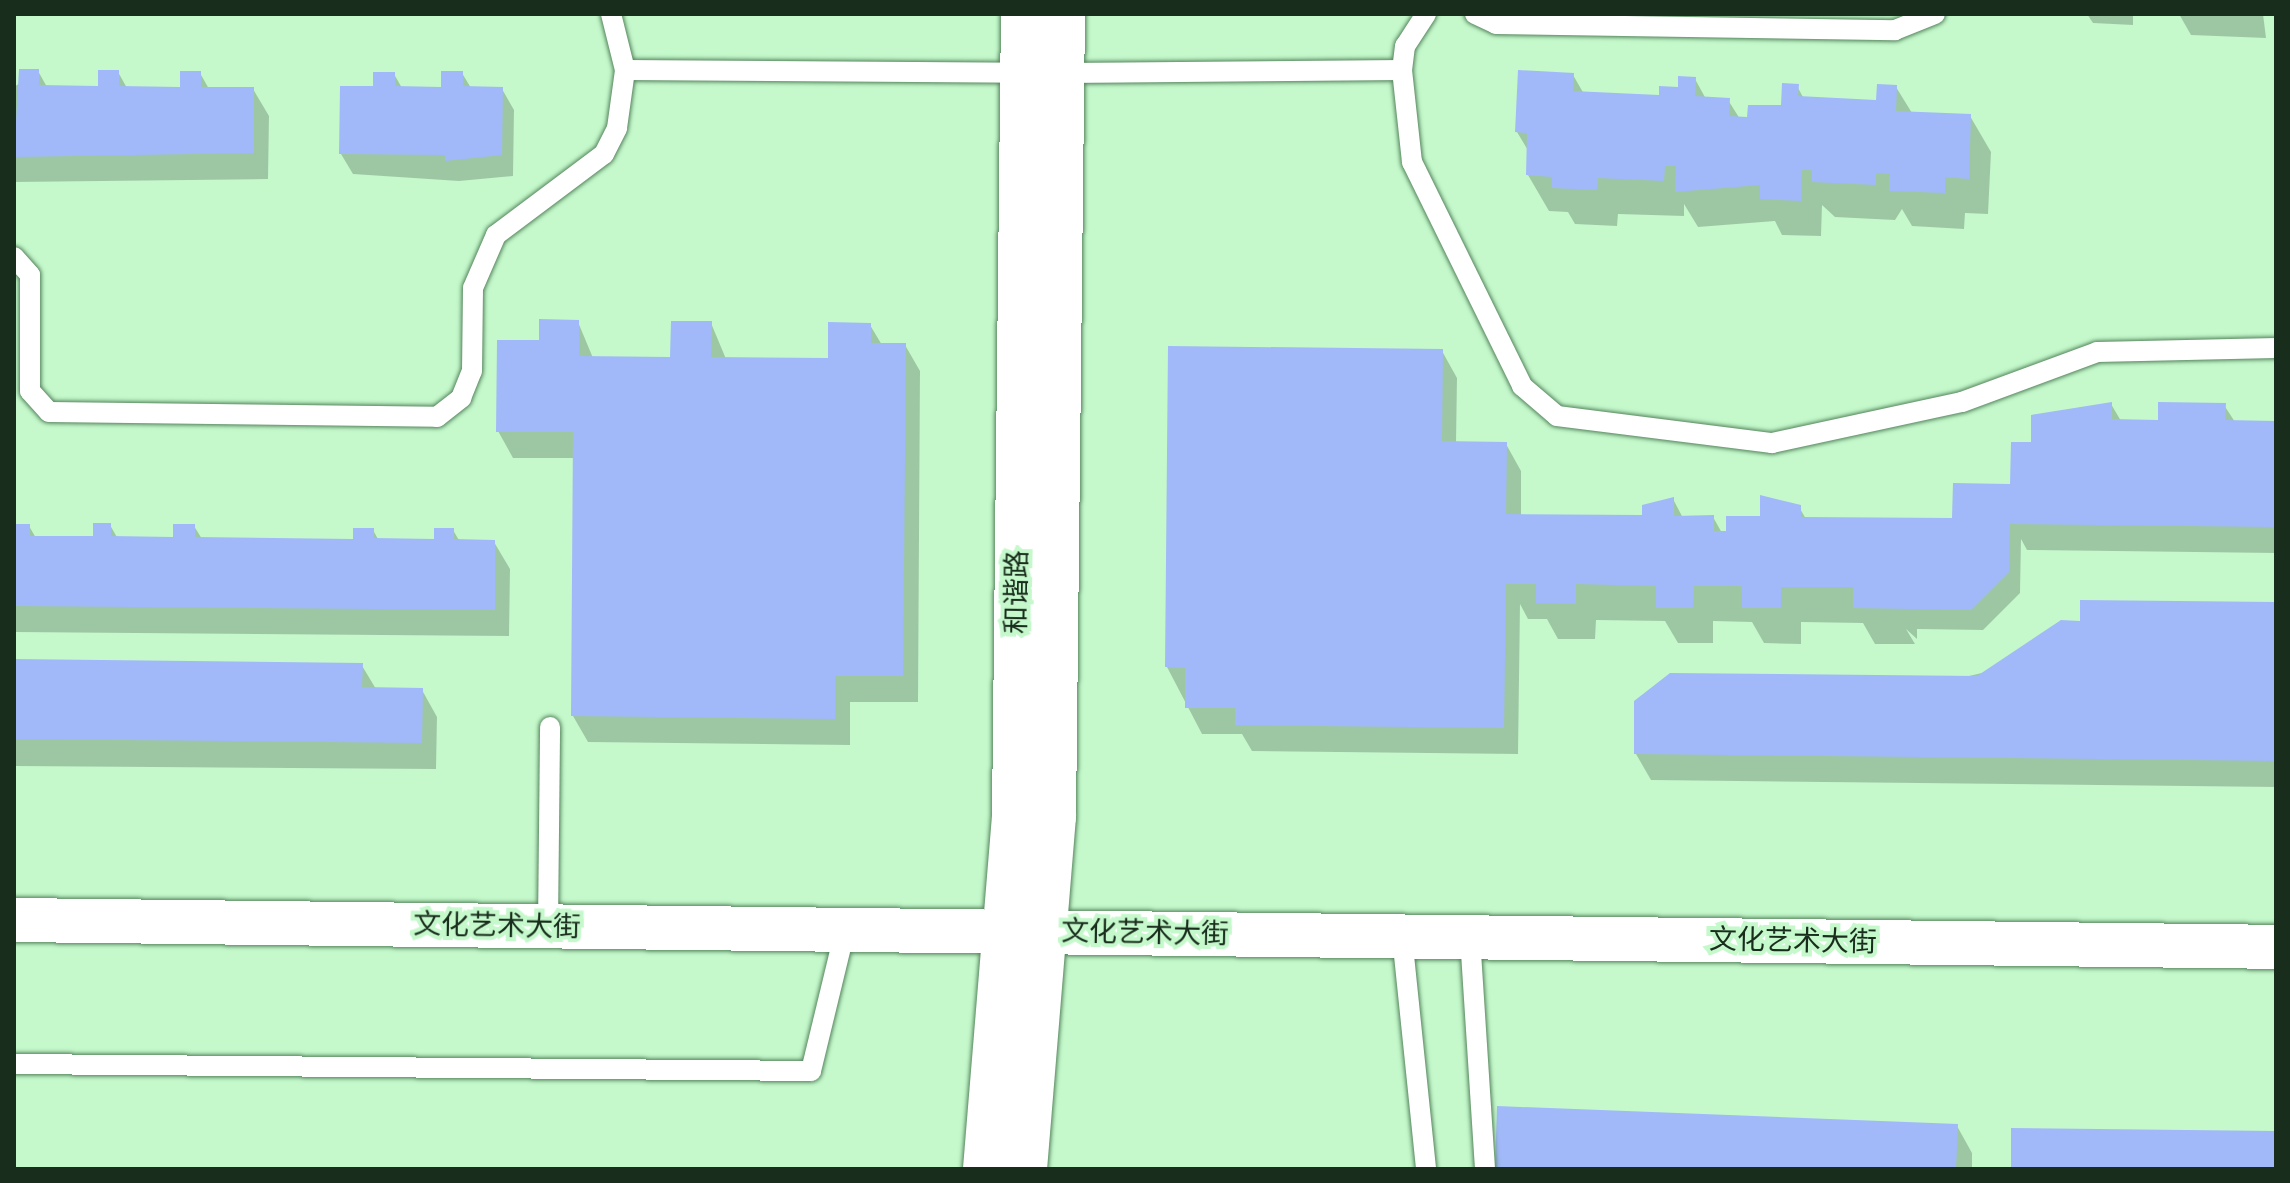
<!DOCTYPE html>
<meta charset="utf-8">
<style>
body{margin:0}
#map{position:relative;width:2290px;height:1183px;overflow:hidden;background:#c5f9cc;font-family:Signika,"Noto Sans SC",sans-serif}
div>[style]{position:absolute}
.shadow>*{inset:0;background:#0003}
.building>*{inset:0;background:#a1b9f8}
.roads{filter:drop-shadow(0 0 2px #54845c) drop-shadow(0 0 2px #54845c)}
.lane>*{height:20px;margin:-10px;padding:0 10px;transform-origin:10px;border-radius:10px;background:#fff}
.secondary>*{height:44px;margin:-22px;padding:0 22px;transform-origin:22px;border-radius:22px;background:#fff}
span{translate:-50% -50%;white-space:nowrap;text-align:center;line-height:1.15;-webkit-text-stroke:8px #c5f9cc;paint-order:stroke}
.street-label{font-size:28px;color:#192d1c}
.frame{position:absolute;inset:0;border:16px solid #192d1c;pointer-events:none}
</style>
<div id="map">
<div class="shadow">
<i style="clip-path:polygon(2087px 14px,2133px 14px,2133px 25px,2093px 23px)"></i>
<i style="clip-path:polygon(2179px 14px,2263px 14px,2266px 38px,2191px 35px)"></i>
<i style="clip-path:polygon(38px 71px,47px 87px,100px 88px,118px 72px,127px 88px,182px 89px,200px 73px,209px 89px,253px 89px,269px 116px,268px 179px,14px 182px,14px 87px)"></i>
<i style="clip-path:polygon(462px 73px,471px 88px,502px 89px,514px 110px,513px 176px,459px 181px,353px 174px,341px 154px,375px 88px,394px 74px,402px 88px,443px 89px)"></i>
<i style="clip-path:polygon(1573px 75px,1584px 94px,1661px 97px,1695px 79px,1706px 99px,1728px 100px,1740px 119px,1749px 119px,1783px 108px,1797px 86px,1804px 99px,1878px 102px,1896px 87px,1912px 113px,1970px 116px,1991px 152px,1988px 214px,1965px 213px,1964px 229px,1912px 226px,1902px 209px,1895px 220px,1835px 217px,1822px 205px,1821px 236px,1782px 235px,1775px 221px,1698px 227px,1684px 204px,1684px 216px,1618px 214px,1617px 226px,1575px 224px,1568px 212px,1549px 211px,1528px 175px,1529px 152px,1517px 132px)"></i>
<i style="clip-path:polygon(578px 322px,593px 358px,672px 359px,711px 323px,726px 359px,830px 360px,870px 325px,882px 345px,905px 345px,920px 371px,918px 702px,850px 702px,850px 745px,588px 742px,573px 716px,575px 458px,513px 458px,498px 431px,541px 342px)"></i>
<i style="clip-path:polygon(1442px 351px,1457px 378px,1456px 443px,1506px 444px,1521px 471px,1521px 516px,1644px 517px,1673px 499px,1683px 518px,1713px 517px,1722px 533px,1799px 507px,1806px 519px,1954px 520px,2009px 486px,2033px 444px,2111px 404px,2121px 421px,2160px 422px,2224px 405px,2235px 422px,2276px 423px,2276px 553px,2027px 550px,2021px 539px,2020px 593px,1983px 630px,1917px 629px,1917px 639px,1906px 629px,1915px 644px,1875px 644px,1863px 623px,1801px 622px,1801px 644px,1764px 643px,1752px 622px,1713px 621px,1713px 643px,1678px 643px,1665px 621px,1596px 620px,1595px 639px,1558px 639px,1547px 619px,1528px 619px,1520px 604px,1518px 754px,1252px 751px,1242px 734px,1202px 734px,1167px 667px)"></i>
<i style="clip-path:polygon(110px 525px,118px 539px,176px 539px,194px 526px,202px 539px,355px 541px,373px 530px,379px 541px,436px 541px,453px 530px,460px 542px,494px 542px,510px 569px,509px 636px,14px 632px,14px 526px,29px 526px,36px 538px,97px 539px)"></i>
<i style="clip-path:polygon(2276px 604px,2276px 787px,1651px 780px,1636px 754px)"></i>
<i style="clip-path:polygon(14px 661px,361px 664px,376px 689px,422px 690px,437px 717px,436px 769px,14px 766px)"></i>
<i style="clip-path:polygon(1957px 1126px,1972px 1153px,1972px 1169px,1497px 1169px)"></i>
</div>
<div class="building">
<i style="clip-path:polygon(19px 69px,39px 69px,39px 85px,98px 86px,98px 70px,119px 70px,119px 86px,180px 87px,180px 71px,201px 71px,201px 87px,254px 87px,254px 153px,14px 157px)"></i>
<i style="clip-path:polygon(1518px 70px,1574px 73px,1573px 91px,1659px 95px,1659px 86px,1678px 87px,1678px 76px,1696px 77px,1695px 96px,1730px 98px,1729px 116px,1747px 117px,1748px 105px,1781px 105px,1782px 83px,1799px 84px,1798px 96px,1876px 100px,1877px 84px,1897px 85px,1896px 111px,1971px 114px,1969px 179px,1945px 177px,1945px 193px,1889px 191px,1890px 174px,1876px 173px,1876px 185px,1812px 182px,1812px 170px,1802px 170px,1801px 201px,1760px 199px,1760px 185px,1675px 192px,1676px 166px,1665px 166px,1664px 181px,1598px 178px,1597px 190px,1552px 188px,1552px 177px,1526px 175px,1527px 133px,1515px 132px)"></i>
<i style="clip-path:polygon(441px 71px,463px 71px,463px 86px,503px 87px,502px 155px,445px 161px,445px 155px,339px 154px,340px 86px,373px 86px,373px 72px,395px 72px,395px 86px,441px 87px)"></i>
<i style="clip-path:polygon(539px 319px,579px 320px,579px 356px,670px 357px,671px 321px,712px 321px,711px 357px,828px 358px,828px 322px,871px 323px,871px 343px,906px 343px,903px 676px,835px 676px,835px 719px,571px 716px,573px 432px,496px 432px,497px 340px,539px 340px)"></i>
<i style="clip-path:polygon(1168px 346px,1443px 349px,1442px 441px,1507px 442px,1506px 514px,1642px 515px,1642px 505px,1674px 497px,1674px 516px,1714px 515px,1714px 531px,1726px 531px,1726px 516px,1760px 516px,1760px 495px,1801px 505px,1801px 517px,1952px 518px,1953px 483px,2010px 484px,2011px 442px,2031px 442px,2031px 415px,2112px 402px,2112px 419px,2158px 420px,2158px 402px,2226px 403px,2225px 420px,2276px 421px,2276px 527px,2010px 524px,2009px 572px,1971px 610px,1853px 608px,1853px 587px,1781px 587px,1781px 608px,1742px 608px,1742px 586px,1694px 586px,1693px 608px,1656px 608px,1656px 586px,1576px 584px,1576px 604px,1536px 603px,1536px 584px,1506px 584px,1504px 728px,1235px 725px,1235px 708px,1185px 708px,1185px 668px,1165px 667px)"></i>
<i style="clip-path:polygon(93px 523px,111px 523px,111px 536px,173px 537px,173px 524px,195px 524px,195px 537px,353px 539px,353px 528px,374px 528px,374px 538px,434px 539px,434px 528px,454px 528px,454px 539px,495px 540px,495px 610px,14px 606px,14px 524px,30px 524px,30px 536px,93px 536px)"></i>
<i style="clip-path:polygon(2080px 600px,2276px 602px,2276px 761px,1634px 754px,1634px 701px,1670px 673px,1977px 676px,2061px 620px,2080px 621px)"></i>
<i style="clip-path:polygon(14px 659px,363px 663px,362px 687px,423px 688px,422px 743px,14px 739px)"></i>
<i style="clip-path:polygon(1497px 1106px,1958px 1124px,1956px 1169px,1495px 1169px)"></i>
<i style="clip-path:polygon(2011px 1128px,2276px 1131px,2276px 1169px,2011px 1169px)"></i>
</div>
<div class="roads">
<div class="lane">
<i style="left:1426px;top:14px;width:38px;rotate:123deg"></i>
<i style="left:1405px;top:46px;width:24px;rotate:97deg"></i>
<i style="left:1402px;top:70px;width:93px;rotate:83.8deg"></i>
<i style="left:1412px;top:162px;width:250px;rotate:63.8deg"></i>
<i style="left:1522px;top:386px;width:46px;rotate:40.6deg"></i>
<i style="left:1557px;top:416px;width:217px;rotate:7.2deg"></i>
<i style="left:1772px;top:443px;width:194px;rotate:-12.2deg"></i>
<i style="left:1962px;top:402px;width:144px;rotate:-20.3deg"></i>
<i style="left:2097px;top:352px;width:179px;rotate:-1.3deg"></i>
<i style="left:1475px;top:14px;width:23px;rotate:25deg"></i>
<i style="left:1496px;top:24px;width:399px;rotate:0.9deg"></i>
<i style="left:1895px;top:30px;width:43px;rotate:-21.8deg"></i>
<i style="left:625px;top:70px;width:398px;rotate:0.4deg"></i>
<i style="left:1062px;top:73px;width:340px;rotate:-0.5deg"></i>
<i style="left:14px;top:257px;width:24px;rotate:48deg"></i>
<i style="left:30px;top:275px;width:116px;rotate:90deg"></i>
<i style="left:30px;top:391px;width:28px;rotate:48deg"></i>
<i style="left:49px;top:412px;width:388px;rotate:0.7deg"></i>
<i style="left:437px;top:417px;width:31px;rotate:-38deg"></i>
<i style="left:461px;top:398px;width:29px;rotate:-68deg"></i>
<i style="left:472px;top:371px;width:83px;rotate:-89.3deg"></i>
<i style="left:473px;top:288px;width:58px;rotate:-66.5deg"></i>
<i style="left:496px;top:235px;width:135px;rotate:-36.9deg"></i>
<i style="left:604px;top:154px;width:29px;rotate:-63deg"></i>
<i style="left:617px;top:128px;width:59px;rotate:-82.1deg"></i>
<i style="left:625px;top:70px;width:58px;rotate:-104deg"></i>
<i style="left:548px;top:926px;width:199px;rotate:-89.4deg"></i>
<i style="left:1402px;top:936px;width:234px;rotate:84.1deg"></i>
<i style="left:1470px;top:937px;width:232px;rotate:86.3deg"></i>
<i style="left:14px;top:1064px;width:797px;rotate:0.5deg"></i>
<i style="left:811px;top:1071px;width:145px;rotate:-76.4deg"></i>
</div>
<div class="secondary">
<i style="left:14px;top:920px;width:2262px;rotate:0.68deg"></i>
<i style="left:985px;top:1169px;width:355px;rotate:-85.3deg"></i>
<i style="left:1014px;top:815px;width:801px;rotate:-89.36deg"></i>
<i style="left:1025px;top:1169px;width:353px;rotate:-85.3deg"></i>
<i style="left:1054px;top:817px;width:803px;rotate:-89.36deg"></i>
</div>
</div>
<div class="street-label">
<span style="left:1017px;top:592px;rotate:-89deg">和谐路</span>
<span style="left:497px;top:926px;rotate:1deg">文化艺术大街</span>
<span style="left:1145px;top:933px;rotate:1deg">文化艺术大街</span>
<span style="left:1793px;top:941px;rotate:1deg">文化艺术大街</span>
</div>
<div class="frame"></div>
</div>
